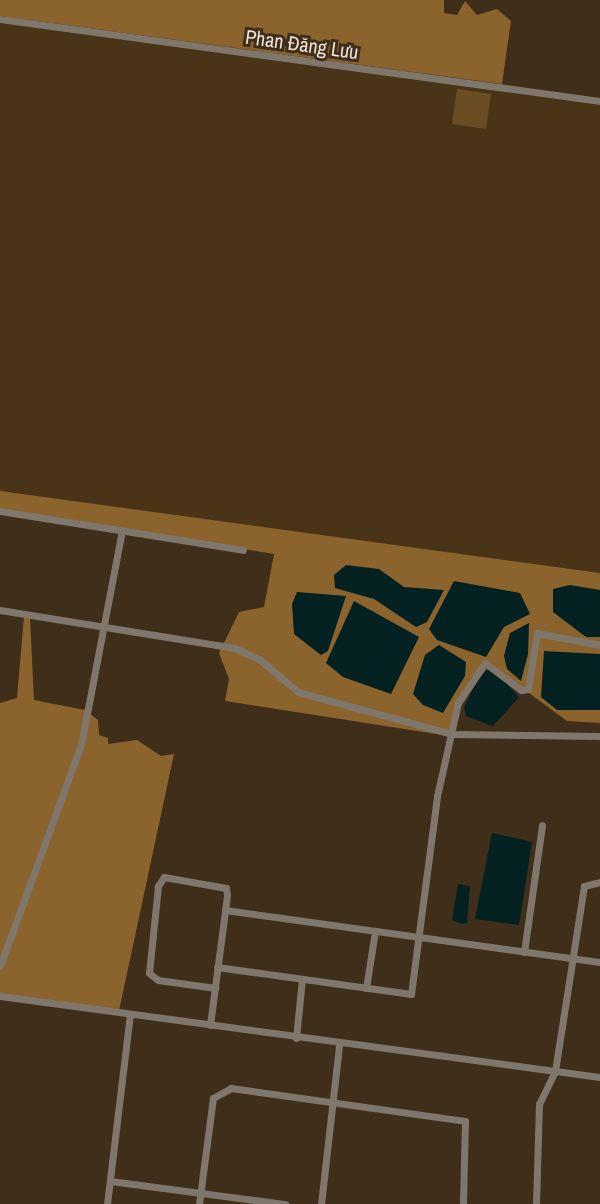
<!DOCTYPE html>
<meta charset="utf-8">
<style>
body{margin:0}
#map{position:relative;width:600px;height:1204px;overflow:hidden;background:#3f2e19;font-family:"Archivo Narrow",sans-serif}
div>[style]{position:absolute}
.built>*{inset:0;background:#493418}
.green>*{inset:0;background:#6b4d24}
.forest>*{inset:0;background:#8b632c}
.water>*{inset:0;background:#032121}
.minor>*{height:7px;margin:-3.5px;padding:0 3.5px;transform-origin:3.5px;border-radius:3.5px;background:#7f776c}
span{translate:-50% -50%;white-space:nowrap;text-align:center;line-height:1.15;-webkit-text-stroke:6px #3f2e19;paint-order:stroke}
.street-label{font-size:20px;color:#ede2d5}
</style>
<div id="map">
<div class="built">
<i style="clip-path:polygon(0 23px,600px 105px,600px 574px,0 492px)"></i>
</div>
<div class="green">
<i style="clip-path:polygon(457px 89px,491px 94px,486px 129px,452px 124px)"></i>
</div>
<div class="forest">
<i style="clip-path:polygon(0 0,444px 0,444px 13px,457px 15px,465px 1px,477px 15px,497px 9px,511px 21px,502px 84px,0 16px)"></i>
<i style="clip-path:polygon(0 491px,600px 573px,600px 723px,567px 721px,485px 661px,456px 702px,449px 736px,225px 701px,229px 679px,219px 653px,239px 612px,264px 607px,274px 554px,0 509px)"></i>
<i style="clip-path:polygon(24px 616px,30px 617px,34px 700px,85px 710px,98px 720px,99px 735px,108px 738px,108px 744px,137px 740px,161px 756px,174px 754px,119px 1011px,0 994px,0 703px,17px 698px)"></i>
</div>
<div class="water">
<i style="clip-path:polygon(346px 565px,379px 569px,404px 587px,444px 590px,427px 622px,416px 627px,374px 599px,335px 588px,334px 575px)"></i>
<i style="clip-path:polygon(454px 581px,520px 593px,530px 614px,504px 627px,486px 657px,437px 640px,429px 629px)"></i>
<i style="clip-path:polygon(570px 585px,600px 590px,600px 637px,586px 637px,553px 612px,553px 589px)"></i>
<i style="clip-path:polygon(297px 592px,346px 596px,328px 651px,321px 655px,294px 634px,292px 604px)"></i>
<i style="clip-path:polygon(354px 601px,419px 637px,391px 694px,343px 677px,326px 663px)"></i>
<i style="clip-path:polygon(529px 623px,528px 654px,521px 681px,507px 669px,504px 656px,510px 633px)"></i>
<i style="clip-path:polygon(439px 645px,466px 662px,465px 676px,443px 713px,423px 705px,413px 694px,425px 655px)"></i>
<i style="clip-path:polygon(544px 651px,600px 654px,600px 710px,557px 710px,541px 697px)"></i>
<i style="clip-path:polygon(491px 667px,519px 697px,493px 726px,466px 716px,464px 708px,477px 679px)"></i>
<i style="clip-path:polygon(492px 833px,532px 842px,519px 925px,475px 919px)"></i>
<i style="clip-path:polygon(458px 884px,470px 886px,467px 923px,461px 924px,452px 920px)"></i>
</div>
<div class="minor">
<i style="left:0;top:19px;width:606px;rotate:7.78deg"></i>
<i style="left:0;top:511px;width:246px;rotate:9.1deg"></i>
<i style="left:0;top:610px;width:238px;rotate:9.2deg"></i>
<i style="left:235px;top:648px;width:26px;rotate:25deg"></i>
<i style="left:259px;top:659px;width:51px;rotate:40.2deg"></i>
<i style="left:298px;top:692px;width:160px;rotate:15.3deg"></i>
<i style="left:452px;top:734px;width:148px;rotate:0.8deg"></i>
<i style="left:225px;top:910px;width:379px;rotate:7.9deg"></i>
<i style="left:524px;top:952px;width:128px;rotate:-81.9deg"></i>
<i style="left:0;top:966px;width:235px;rotate:-69.9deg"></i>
<i style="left:81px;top:745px;width:218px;rotate:-79.2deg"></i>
<i style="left:217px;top:967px;width:196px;rotate:7.9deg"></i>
<i style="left:411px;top:994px;width:200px;rotate:-82.5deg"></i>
<i style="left:437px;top:796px;width:95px;rotate:-77.3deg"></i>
<i style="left:458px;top:703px;width:48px;rotate:-56deg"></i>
<i style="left:485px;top:663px;width:45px;rotate:36.9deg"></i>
<i style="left:521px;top:690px;width:7px;rotate:-8deg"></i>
<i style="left:528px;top:689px;width:57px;rotate:-80.9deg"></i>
<i style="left:537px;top:633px;width:64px;rotate:10.8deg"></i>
<i style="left:366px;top:988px;width:58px;rotate:-81deg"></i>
<i style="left:0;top:996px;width:605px;rotate:7.69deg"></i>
<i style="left:210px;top:1025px;width:131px;rotate:-82.5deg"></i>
<i style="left:227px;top:895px;width:7px;rotate:-98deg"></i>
<i style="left:226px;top:888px;width:63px;rotate:-169.9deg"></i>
<i style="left:164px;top:877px;width:11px;rotate:124deg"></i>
<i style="left:158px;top:886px;width:87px;rotate:95.9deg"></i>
<i style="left:149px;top:973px;width:11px;rotate:38deg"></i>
<i style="left:158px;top:980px;width:58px;rotate:8deg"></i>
<i style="left:296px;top:1038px;width:59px;rotate:-84.2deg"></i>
<i style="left:110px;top:1181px;width:177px;rotate:7.5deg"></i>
<i style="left:107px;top:1204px;width:190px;rotate:-83.1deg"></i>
<i style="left:199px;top:1204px;width:107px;rotate:-82.5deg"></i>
<i style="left:213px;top:1098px;width:21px;rotate:-29deg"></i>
<i style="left:231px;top:1088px;width:236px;rotate:8deg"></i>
<i style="left:465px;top:1121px;width:83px;rotate:91.4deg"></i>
<i style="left:321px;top:1204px;width:160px;rotate:-83.5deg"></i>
<i style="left:536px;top:1204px;width:100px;rotate:-88.3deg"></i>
<i style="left:539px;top:1104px;width:37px;rotate:-64deg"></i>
<i style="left:555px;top:1071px;width:187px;rotate:-81.1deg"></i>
<i style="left:584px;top:886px;width:16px;rotate:-14deg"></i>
</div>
<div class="street-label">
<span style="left:302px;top:44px;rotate:8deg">Phan Đăng Lưu</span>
</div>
</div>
